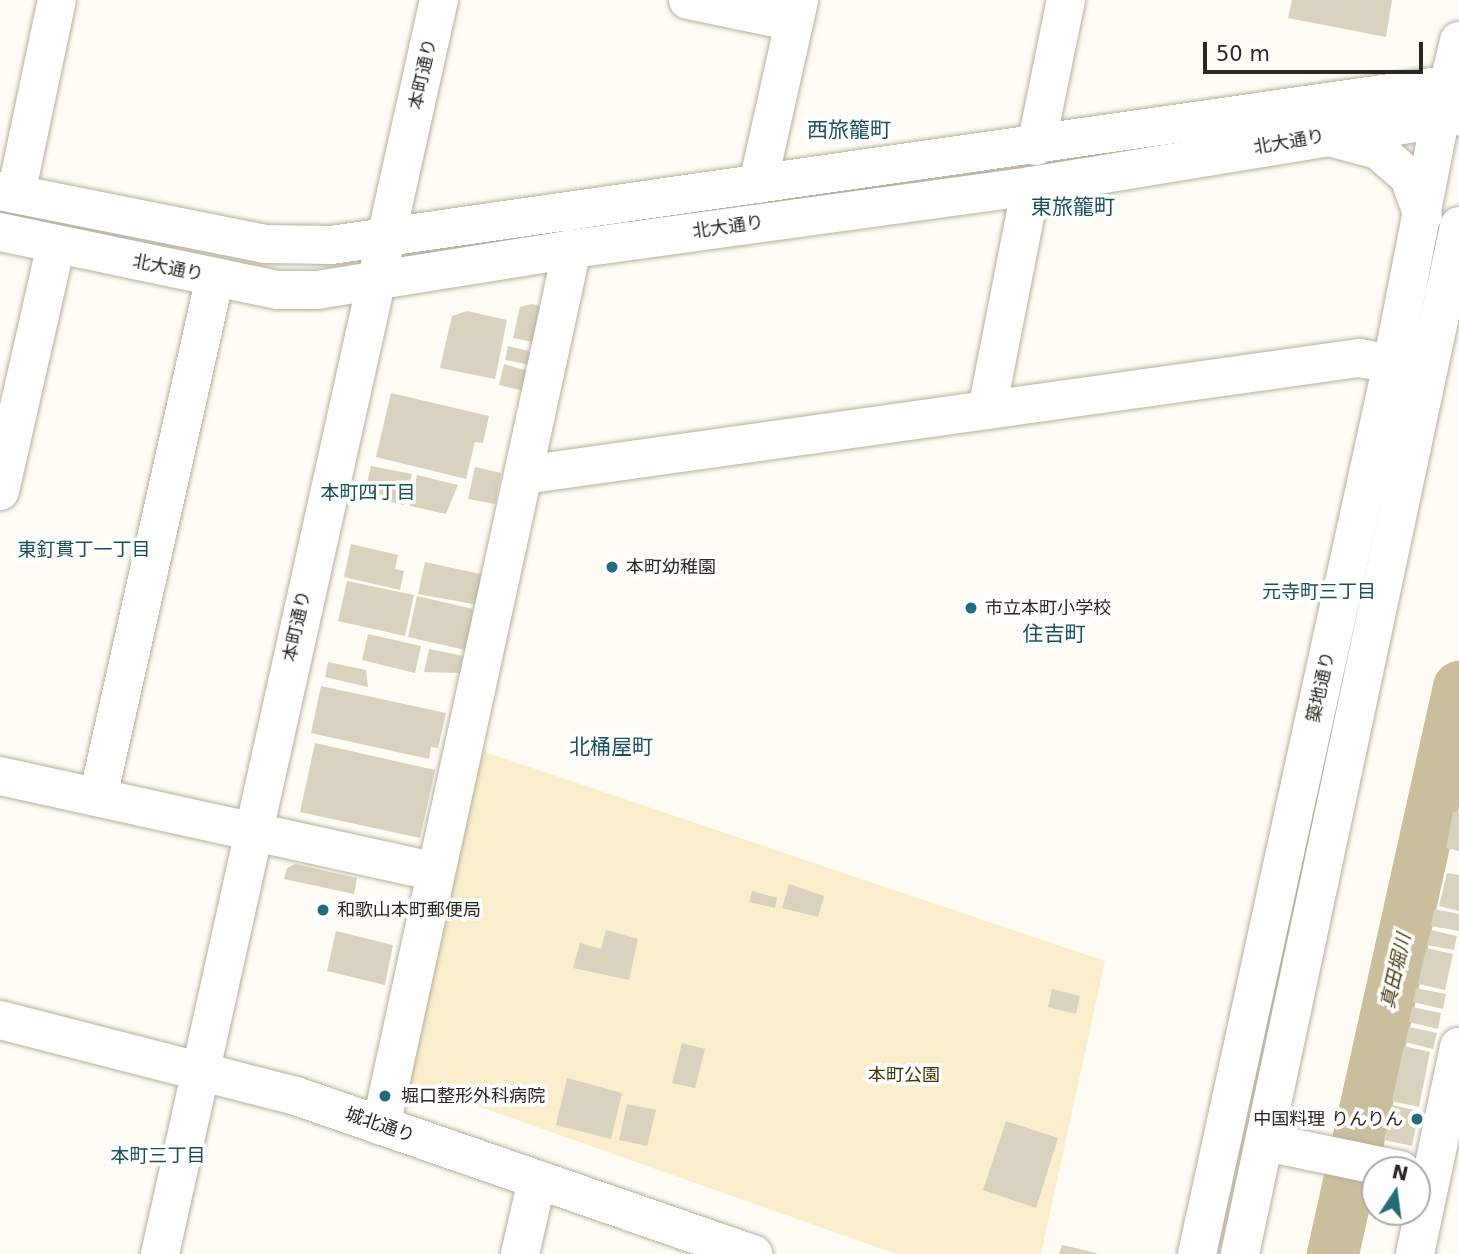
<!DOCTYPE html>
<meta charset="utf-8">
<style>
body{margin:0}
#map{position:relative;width:1459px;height:1254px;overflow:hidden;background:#fefcf4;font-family:"DejaVu Sans","Noto Sans JP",sans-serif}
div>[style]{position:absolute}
.green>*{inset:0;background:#faeecd}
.river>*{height:52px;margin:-26px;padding:0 26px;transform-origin:26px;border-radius:26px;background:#cbbe9d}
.building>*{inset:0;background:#d9d2bf}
.roads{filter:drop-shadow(0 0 2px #b6af9d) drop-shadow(0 0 2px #b6af9d)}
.minor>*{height:38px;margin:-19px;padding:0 19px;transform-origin:19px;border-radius:19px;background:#fff}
.highway>*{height:38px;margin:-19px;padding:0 19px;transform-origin:19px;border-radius:19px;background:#fff}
.dots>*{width:19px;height:19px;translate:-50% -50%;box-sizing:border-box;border:4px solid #fff;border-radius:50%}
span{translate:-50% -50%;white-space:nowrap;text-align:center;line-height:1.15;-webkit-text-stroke:7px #fff;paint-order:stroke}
.street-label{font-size:18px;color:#2b2821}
.poi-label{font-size:18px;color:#2b2821}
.left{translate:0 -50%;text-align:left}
.right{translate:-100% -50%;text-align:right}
.park-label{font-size:18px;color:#433408}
.neighbourhood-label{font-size:19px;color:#19505d}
.water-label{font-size:19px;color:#493a0f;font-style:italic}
.quarter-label{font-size:21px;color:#19505d}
.north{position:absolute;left:1361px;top:1156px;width:70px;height:70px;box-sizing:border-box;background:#fff;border:2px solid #aaa9a6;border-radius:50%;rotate:13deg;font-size:19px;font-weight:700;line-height:28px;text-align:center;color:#2b2821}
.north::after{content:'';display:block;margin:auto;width:24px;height:32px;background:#256b7a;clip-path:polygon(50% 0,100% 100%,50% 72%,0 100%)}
.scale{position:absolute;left:1203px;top:42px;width:220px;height:32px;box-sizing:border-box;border:4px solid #2b2821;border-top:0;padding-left:9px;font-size:21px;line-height:24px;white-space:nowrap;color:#2b2821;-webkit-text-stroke:5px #fff;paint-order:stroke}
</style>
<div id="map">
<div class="green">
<i style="clip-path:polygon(482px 751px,1105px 961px,1041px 1254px,896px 1254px,407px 1081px)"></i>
</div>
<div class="river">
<i style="left:1333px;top:1254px;width:581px;rotate:-77.47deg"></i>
</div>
<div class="building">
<i style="clip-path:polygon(1292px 0,1392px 0,1386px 37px,1288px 18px)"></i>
<i style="clip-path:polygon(532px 304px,542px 307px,533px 342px,513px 338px,520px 307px)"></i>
<i style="clip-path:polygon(467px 311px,507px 320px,495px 379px,440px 368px,452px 316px)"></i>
<i style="clip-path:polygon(508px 346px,532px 352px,530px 365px,505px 360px)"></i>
<i style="clip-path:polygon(504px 364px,528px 371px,524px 391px,499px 385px)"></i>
<i style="clip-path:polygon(391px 393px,489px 416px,483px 443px,475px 442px,466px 479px,376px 457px)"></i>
<i style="clip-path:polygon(371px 466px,412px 474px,404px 505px,364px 496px)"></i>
<i style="clip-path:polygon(475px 467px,501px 473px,495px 504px,468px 499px)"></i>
<i style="clip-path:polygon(417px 475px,458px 485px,446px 514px,410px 506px)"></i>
<i style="clip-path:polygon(351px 544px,398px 555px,395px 569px,404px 571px,400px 590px,344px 577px)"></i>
<i style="clip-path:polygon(425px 562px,485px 575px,478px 605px,418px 594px)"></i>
<i style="clip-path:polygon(347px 581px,414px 595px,405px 636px,338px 621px)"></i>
<i style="clip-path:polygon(417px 596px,473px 609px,470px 651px,408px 637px)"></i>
<i style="clip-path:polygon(368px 634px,421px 646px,415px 673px,362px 660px)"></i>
<i style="clip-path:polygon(429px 649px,463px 656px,459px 673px,424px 672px)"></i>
<i style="clip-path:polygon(328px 662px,366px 670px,368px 687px,325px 677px)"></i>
<i style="clip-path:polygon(321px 686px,446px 713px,438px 748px,431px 747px,429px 759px,311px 733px)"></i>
<i style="clip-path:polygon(315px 743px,435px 770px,420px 838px,300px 812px)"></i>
<i style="clip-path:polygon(1453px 812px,1459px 813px,1459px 851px,1446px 848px)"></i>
<i style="clip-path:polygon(295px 864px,357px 878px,354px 894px,284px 879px,287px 868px)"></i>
<i style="clip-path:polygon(1447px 873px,1459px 875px,1459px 911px,1439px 906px)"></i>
<i style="clip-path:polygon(789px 884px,824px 896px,818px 917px,782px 908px)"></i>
<i style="clip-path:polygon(752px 891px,777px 898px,775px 908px,749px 902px)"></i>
<i style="clip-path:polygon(1434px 909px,1459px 914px,1459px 931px,1431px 926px)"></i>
<i style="clip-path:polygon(606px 930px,638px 939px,629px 980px,573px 968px,580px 943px,601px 949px)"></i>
<i style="clip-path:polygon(1431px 930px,1457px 936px,1454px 950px,1427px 945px)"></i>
<i style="clip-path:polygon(336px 931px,393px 945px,385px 985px,327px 971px)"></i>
<i style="clip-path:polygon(1426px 948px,1453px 954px,1445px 990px,1418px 984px)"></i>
<i style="clip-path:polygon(1416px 988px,1446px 994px,1443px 1009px,1413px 1002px)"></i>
<i style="clip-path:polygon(1052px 989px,1080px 996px,1076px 1014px,1048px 1007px)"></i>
<i style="clip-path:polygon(1412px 1007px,1441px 1013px,1438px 1029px,1409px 1022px)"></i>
<i style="clip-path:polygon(1409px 1027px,1437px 1033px,1433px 1049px,1405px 1042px)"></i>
<i style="clip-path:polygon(682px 1043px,705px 1049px,695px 1088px,672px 1083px)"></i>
<i style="clip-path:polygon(1404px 1046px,1430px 1052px,1419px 1107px,1392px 1101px)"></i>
<i style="clip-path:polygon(567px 1078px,622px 1093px,611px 1139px,556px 1125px)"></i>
<i style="clip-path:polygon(627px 1104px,656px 1110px,647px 1146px,619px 1140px)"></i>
<i style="clip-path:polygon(1392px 1105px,1419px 1111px,1412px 1146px,1384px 1140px)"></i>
<i style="clip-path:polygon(1006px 1121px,1058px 1138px,1036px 1208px,983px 1190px)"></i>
<i style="clip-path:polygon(1062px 1245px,1097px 1253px,1097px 1254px,1059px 1254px)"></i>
</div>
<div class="roads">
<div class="minor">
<i style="left:688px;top:0;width:108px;rotate:11.7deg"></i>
<i style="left:1325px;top:136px;width:55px;rotate:14.8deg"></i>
<i style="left:1378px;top:150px;width:41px;rotate:41.1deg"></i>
<i style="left:1409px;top:177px;width:41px;rotate:70.3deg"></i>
<i style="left:1036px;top:146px;width:149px;rotate:-78.4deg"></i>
<i style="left:758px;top:184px;width:189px;rotate:-77.4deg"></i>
<i style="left:16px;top:194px;width:198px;rotate:-78.1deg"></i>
<i style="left:987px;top:410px;width:228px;rotate:-78.9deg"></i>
<i style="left:524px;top:475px;width:843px;rotate:-7.98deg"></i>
<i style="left:1359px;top:358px;width:34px;rotate:10deg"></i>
<i style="left:0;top:491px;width:252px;rotate:-77.2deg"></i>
<i style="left:0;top:776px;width:445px;rotate:12.4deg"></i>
<i style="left:98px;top:797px;width:533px;rotate:-77.32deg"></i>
<i style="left:0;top:1020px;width:306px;rotate:14.4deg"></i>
<i style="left:296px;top:1096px;width:484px;rotate:19.1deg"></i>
<i style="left:381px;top:1126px;width:898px;rotate:-77.71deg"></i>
<i style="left:1265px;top:1142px;width:138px;rotate:11.7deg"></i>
<i style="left:160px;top:1254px;width:1285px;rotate:-77.46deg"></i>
<i style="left:520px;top:1254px;width:76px;rotate:-77.1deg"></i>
<i style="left:1197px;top:1254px;width:911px;rotate:-77.64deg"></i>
<i style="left:1392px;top:364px;width:249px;rotate:-78.9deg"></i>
<i style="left:1240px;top:1254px;width:1051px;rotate:-77.97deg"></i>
<i style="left:1415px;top:1254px;width:212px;rotate:-78deg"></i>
</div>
<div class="highway">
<i style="left:1443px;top:108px;width:69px;rotate:-76.6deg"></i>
<i style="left:0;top:191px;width:270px;rotate:11.3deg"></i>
<i style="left:265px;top:244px;width:66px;rotate:0.9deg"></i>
<i style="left:331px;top:245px;width:1140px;rotate:-8.17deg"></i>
<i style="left:0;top:232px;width:284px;rotate:11.8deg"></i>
<i style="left:278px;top:290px;width:39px"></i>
<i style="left:317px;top:290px;width:258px;rotate:-9.1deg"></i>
<i style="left:572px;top:249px;width:463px;rotate:-7.8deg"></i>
<i style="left:1031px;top:186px;width:434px;rotate:-9.3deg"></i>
</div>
</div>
<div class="dots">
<i style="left:612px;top:567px;background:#256b7a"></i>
<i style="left:971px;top:608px;background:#256b7a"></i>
<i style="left:323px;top:910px;background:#256b7a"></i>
<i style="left:385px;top:1096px;background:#256b7a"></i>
<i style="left:1417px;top:1119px;background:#256b7a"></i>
</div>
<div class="street-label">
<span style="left:423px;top:74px;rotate:-78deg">本町通り</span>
<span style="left:1289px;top:142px;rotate:-10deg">北大通り</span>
<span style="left:728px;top:227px;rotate:-8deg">北大通り</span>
<span style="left:168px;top:268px;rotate:11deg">北大通り</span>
<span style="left:297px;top:626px;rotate:-78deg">本町通り</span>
<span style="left:1321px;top:687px;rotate:-78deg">築地通り</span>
<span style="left:380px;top:1125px;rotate:19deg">城北通り</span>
</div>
<div class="poi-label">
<span class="left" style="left:626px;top:567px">本町幼稚園</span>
<span class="left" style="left:985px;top:608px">市立本町小学校</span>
<span class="left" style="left:337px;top:910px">和歌山本町郵便局</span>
<span class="left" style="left:401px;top:1096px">堀口整形外科病院</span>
<span class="right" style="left:1403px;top:1119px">中国料理 りんりん</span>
</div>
<div class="park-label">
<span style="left:904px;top:1075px">本町公園</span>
</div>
<div class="neighbourhood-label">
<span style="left:368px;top:493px">本町四丁目</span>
<span style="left:84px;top:550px">東釘貫丁一丁目</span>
<span style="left:1319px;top:592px">元寺町三丁目</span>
<span style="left:158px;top:1156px">本町三丁目</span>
</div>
<div class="water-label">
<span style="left:1396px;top:971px;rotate:-77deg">真田堀川</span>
</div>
<div class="quarter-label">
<span style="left:849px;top:130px">西旅籠町</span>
<span style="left:1073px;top:207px">東旅籠町</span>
<span style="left:1054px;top:634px">住吉町</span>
<span style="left:611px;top:747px">北桶屋町</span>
</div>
<div class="north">N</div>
<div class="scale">50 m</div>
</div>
